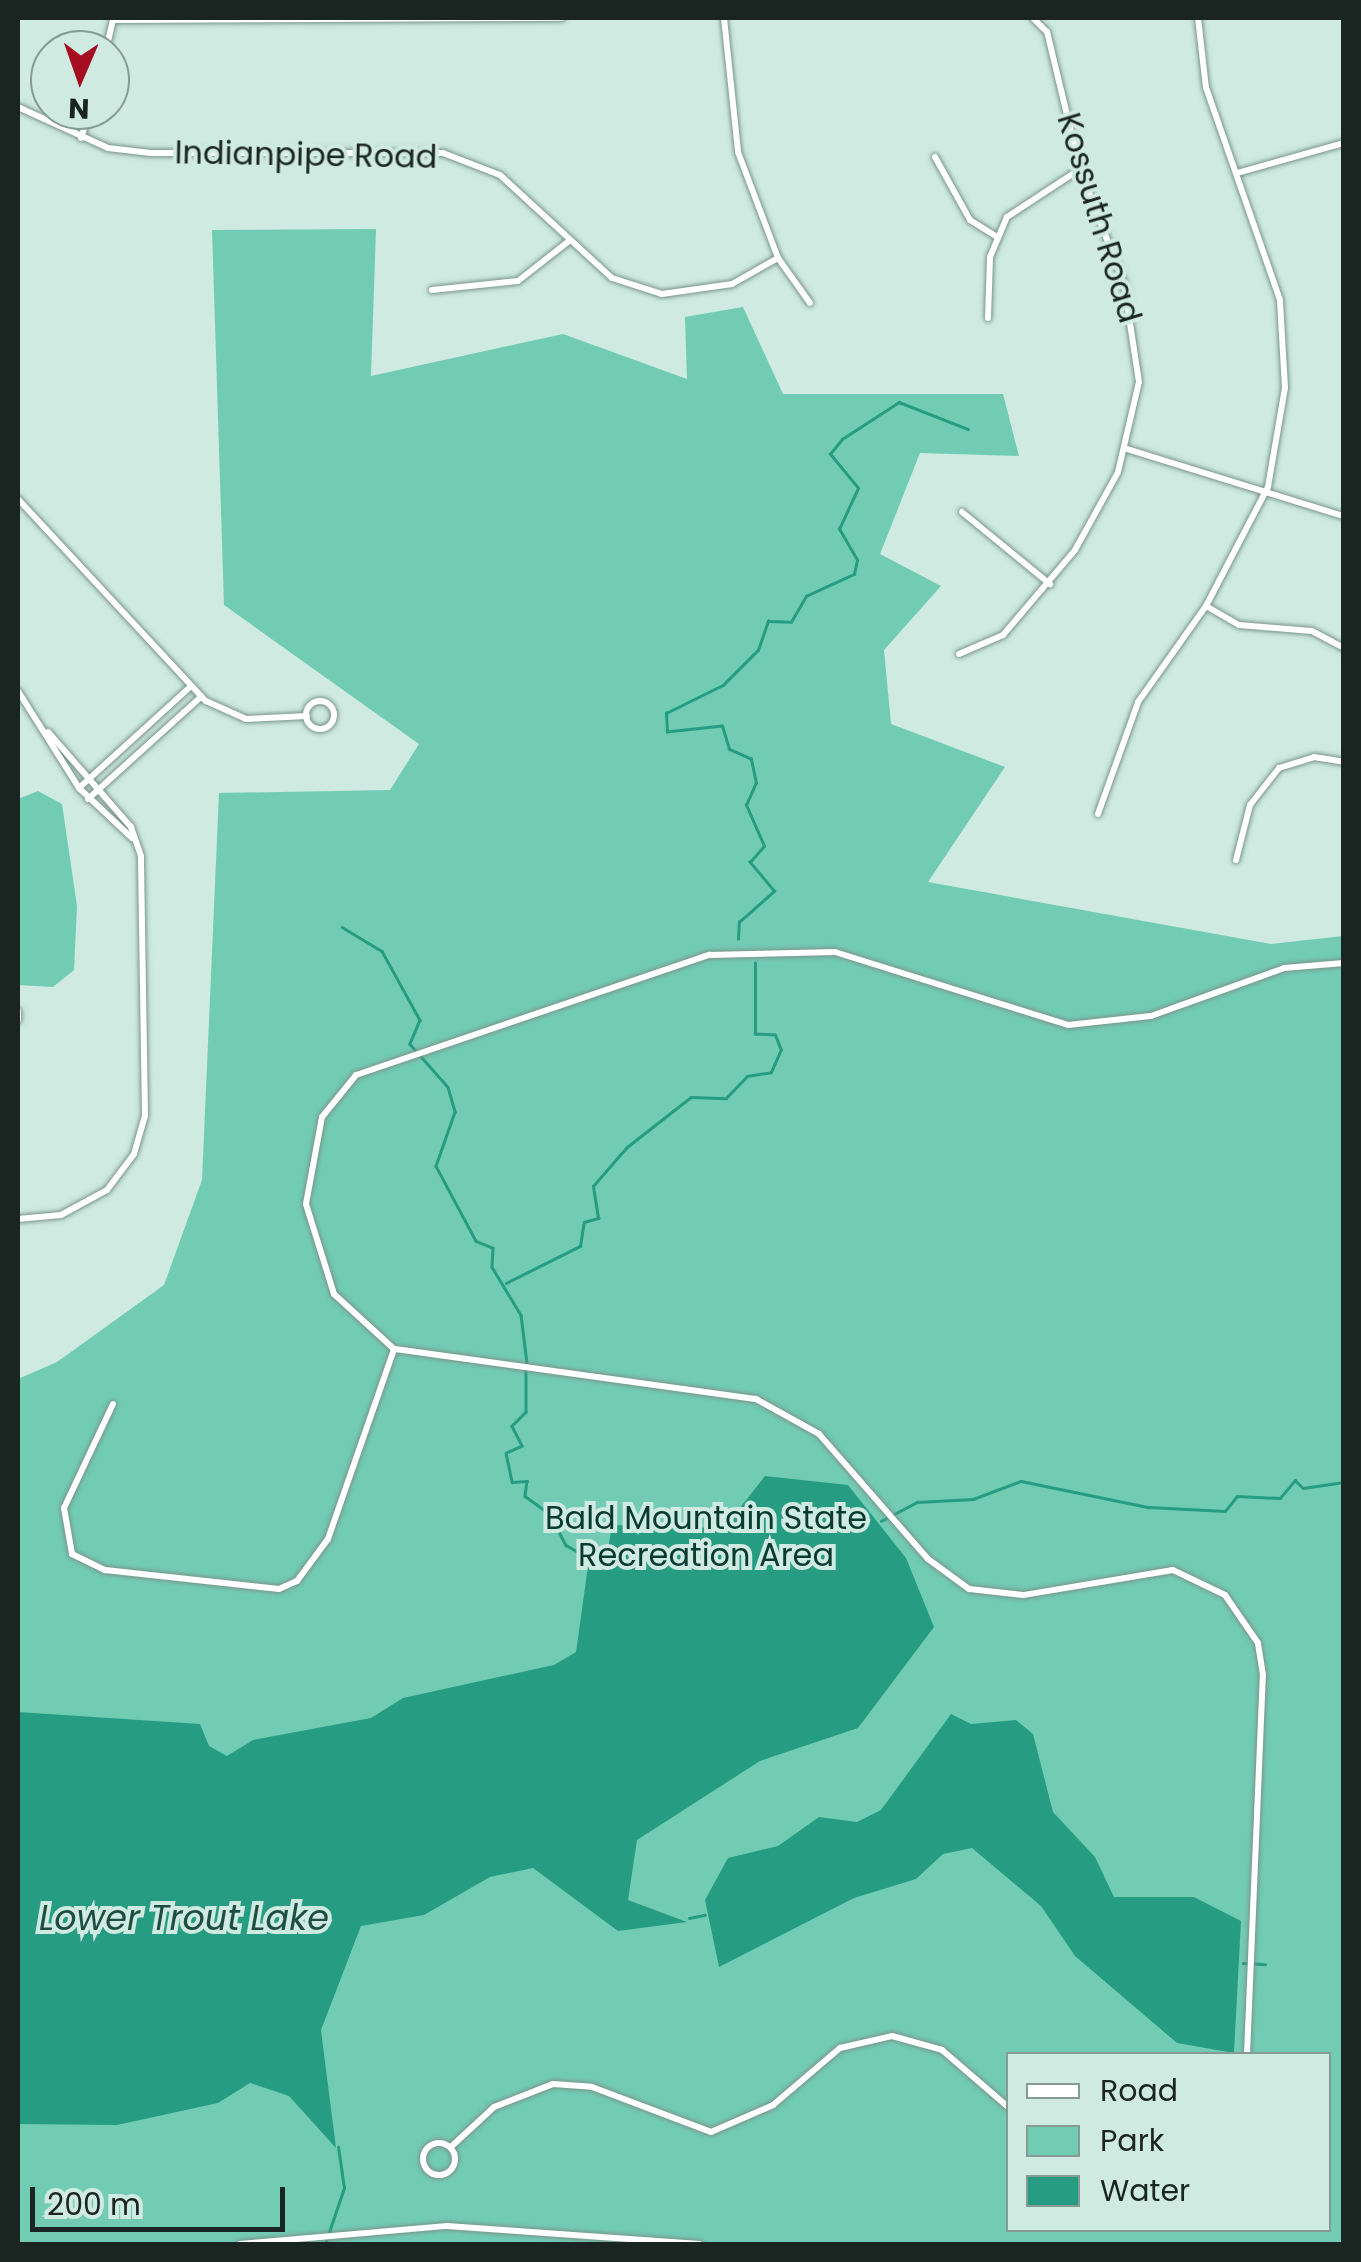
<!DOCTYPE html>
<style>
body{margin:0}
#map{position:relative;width:1361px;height:2262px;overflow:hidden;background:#ceeae1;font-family:Poppins,sans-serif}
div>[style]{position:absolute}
.green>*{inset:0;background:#72ccb4}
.water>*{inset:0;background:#269d83}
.stream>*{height:2.5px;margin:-1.25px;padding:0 1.25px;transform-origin:1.25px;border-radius:1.25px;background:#269d83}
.roads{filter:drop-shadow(0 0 2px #7b958d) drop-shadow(0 0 2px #7b958d)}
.street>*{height:6px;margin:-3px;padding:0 3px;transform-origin:3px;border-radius:3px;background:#fff}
.street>.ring{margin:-3px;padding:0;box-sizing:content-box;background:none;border:6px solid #fff;border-radius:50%}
span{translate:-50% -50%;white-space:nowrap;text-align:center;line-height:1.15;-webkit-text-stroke:8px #ceeae1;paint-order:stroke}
.street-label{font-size:32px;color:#1a2421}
.park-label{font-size:32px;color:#083b30}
.water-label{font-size:35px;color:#1e4d41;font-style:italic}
.frame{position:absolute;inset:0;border:20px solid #1a2421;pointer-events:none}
.legend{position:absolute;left:1006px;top:2052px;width:325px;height:180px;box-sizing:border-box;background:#ceeae1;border:2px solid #869b94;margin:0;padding:12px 18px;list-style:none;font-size:30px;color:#1a2421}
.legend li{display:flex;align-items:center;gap:20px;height:50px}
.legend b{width:50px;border:2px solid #869b94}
.north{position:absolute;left:30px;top:30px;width:100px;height:100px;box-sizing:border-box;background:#ceeae1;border:2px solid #869b94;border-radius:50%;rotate:182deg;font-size:28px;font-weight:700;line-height:40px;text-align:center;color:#1a2421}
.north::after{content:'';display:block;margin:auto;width:35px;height:45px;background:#a50c1f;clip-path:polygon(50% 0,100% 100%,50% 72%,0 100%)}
.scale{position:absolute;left:30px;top:2187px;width:255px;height:45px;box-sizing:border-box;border:5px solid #1a2421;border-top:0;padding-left:12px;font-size:30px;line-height:35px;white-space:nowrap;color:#1a2421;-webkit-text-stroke:8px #ceeae1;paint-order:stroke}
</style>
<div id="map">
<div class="green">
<i style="clip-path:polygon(evenodd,376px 229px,371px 376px,563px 334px,687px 379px,685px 317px,743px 307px,783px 394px,1003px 394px,1019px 456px,920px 453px,880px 554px,941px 586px,884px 650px,891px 724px,1005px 767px,928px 882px,1271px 944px,1343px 936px,1343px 2244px,18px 2244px,18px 1379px,57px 1362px,164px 1285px,202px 1180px,219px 793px,390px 790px,419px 744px,224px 605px,212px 230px,376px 229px,1008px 2054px,1328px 2054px,1328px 2230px,1008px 2230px,1008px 2054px)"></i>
<i style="clip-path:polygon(38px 791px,62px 804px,77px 906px,74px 970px,53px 987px,18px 985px,18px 799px)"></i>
</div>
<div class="water">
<i style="clip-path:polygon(765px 1476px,848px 1485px,906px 1558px,934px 1627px,858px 1728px,760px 1761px,637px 1840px,628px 1900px,687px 1922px,618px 1931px,533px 1868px,490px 1877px,424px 1915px,361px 1926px,321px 2030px,336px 2148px,289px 2096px,250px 2083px,218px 2103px,117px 2125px,18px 2124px,18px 1712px,200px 1724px,209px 1746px,227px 1756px,253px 1740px,371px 1718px,403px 1698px,554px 1665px,576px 1652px,589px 1559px,606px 1561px,612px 1525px,712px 1528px,732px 1518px)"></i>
<i style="clip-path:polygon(951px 1714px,971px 1724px,1016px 1720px,1033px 1734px,1053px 1812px,1095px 1857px,1114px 1897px,1194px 1897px,1241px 1921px,1234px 2053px,1177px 2043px,1075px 1956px,1041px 1906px,972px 1848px,943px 1854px,916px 1879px,854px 1898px,719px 1967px,705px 1900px,728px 1858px,778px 1846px,819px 1817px,857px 1822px,881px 1810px)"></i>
</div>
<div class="stream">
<i style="left:342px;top:927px;width:47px;rotate:31deg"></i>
<i style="left:382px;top:951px;width:79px;rotate:61.2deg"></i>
<i style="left:420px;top:1020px;width:26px;rotate:113deg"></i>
<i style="left:410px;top:1044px;width:57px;rotate:48.5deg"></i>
<i style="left:448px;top:1087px;width:26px;rotate:74deg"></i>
<i style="left:455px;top:1112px;width:57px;rotate:109.4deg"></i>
<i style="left:436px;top:1166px;width:85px;rotate:61.9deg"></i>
<i style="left:476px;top:1241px;width:18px;rotate:22deg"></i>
<i style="left:493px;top:1248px;width:19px;rotate:93deg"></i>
<i style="left:492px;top:1267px;width:56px;rotate:58.9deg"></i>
<i style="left:521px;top:1315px;width:48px;rotate:82.9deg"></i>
<i style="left:738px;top:939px;width:17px;rotate:-87deg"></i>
<i style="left:739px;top:922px;width:47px;rotate:-41.5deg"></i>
<i style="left:774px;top:891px;width:38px;rotate:-130deg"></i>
<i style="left:750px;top:862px;width:21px;rotate:-49deg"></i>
<i style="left:764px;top:846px;width:45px;rotate:-113.7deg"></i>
<i style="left:746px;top:805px;width:24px;rotate:-66deg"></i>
<i style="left:756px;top:783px;width:25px;rotate:-102deg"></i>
<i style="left:751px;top:759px;width:24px;rotate:-156deg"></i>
<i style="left:729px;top:749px;width:24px;rotate:-107deg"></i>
<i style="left:722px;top:726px;width:55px;rotate:173.8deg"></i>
<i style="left:667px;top:732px;width:19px;rotate:-93deg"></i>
<i style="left:666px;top:713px;width:64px;rotate:-26.2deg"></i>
<i style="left:723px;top:685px;width:49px;rotate:-45deg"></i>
<i style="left:758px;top:650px;width:31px;rotate:-71deg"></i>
<i style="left:768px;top:621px;width:23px;rotate:2deg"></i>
<i style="left:791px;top:622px;width:30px;rotate:-60deg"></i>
<i style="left:806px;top:596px;width:53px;rotate:-24.6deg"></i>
<i style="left:854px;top:574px;width:14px;rotate:-78deg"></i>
<i style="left:857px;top:560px;width:36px;rotate:-120deg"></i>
<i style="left:839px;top:529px;width:45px;rotate:-65.1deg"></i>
<i style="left:858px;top:488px;width:44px;rotate:-129.5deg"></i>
<i style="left:830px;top:454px;width:19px;rotate:-51deg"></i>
<i style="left:842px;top:439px;width:68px;rotate:-33deg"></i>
<i style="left:899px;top:402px;width:74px;rotate:21.4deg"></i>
<i style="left:506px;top:1283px;width:83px;rotate:-26.6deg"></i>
<i style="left:580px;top:1246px;width:24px;rotate:-81deg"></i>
<i style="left:584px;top:1222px;width:15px;rotate:-16deg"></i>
<i style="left:598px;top:1218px;width:32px;rotate:-99deg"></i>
<i style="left:593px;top:1186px;width:52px;rotate:-48.9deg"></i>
<i style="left:627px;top:1147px;width:81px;rotate:-38deg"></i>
<i style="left:691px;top:1097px;width:35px;rotate:2deg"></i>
<i style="left:726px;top:1098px;width:30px;rotate:-46deg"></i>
<i style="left:747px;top:1076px;width:24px;rotate:-9deg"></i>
<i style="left:771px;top:1072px;width:24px;rotate:-66deg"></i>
<i style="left:781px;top:1050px;width:16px;rotate:-112deg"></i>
<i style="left:775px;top:1035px;width:20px;rotate:-177deg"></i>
<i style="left:755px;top:1034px;width:71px;rotate:-90deg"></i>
<i style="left:526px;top:1371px;width:41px;rotate:90deg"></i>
<i style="left:526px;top:1412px;width:20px;rotate:135deg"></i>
<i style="left:512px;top:1426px;width:22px;rotate:63deg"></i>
<i style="left:522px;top:1446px;width:17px;rotate:156deg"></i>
<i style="left:506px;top:1453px;width:30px;rotate:78deg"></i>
<i style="left:512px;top:1482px;width:15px;rotate:-4deg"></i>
<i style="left:527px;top:1481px;width:15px;rotate:98deg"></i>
<i style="left:525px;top:1496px;width:31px;rotate:36deg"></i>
<i style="left:550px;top:1514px;width:35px;rotate:63deg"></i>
<i style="left:566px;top:1545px;width:28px;rotate:30deg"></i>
<i style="left:881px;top:1521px;width:41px;rotate:-27.8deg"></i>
<i style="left:917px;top:1502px;width:56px;rotate:-3.1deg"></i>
<i style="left:973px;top:1499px;width:51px;rotate:-20.6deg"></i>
<i style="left:1021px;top:1481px;width:130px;rotate:11.6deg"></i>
<i style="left:1148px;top:1507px;width:77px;rotate:3deg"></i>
<i style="left:1225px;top:1511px;width:19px;rotate:-51deg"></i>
<i style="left:1237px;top:1496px;width:43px;rotate:2.7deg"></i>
<i style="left:1280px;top:1498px;width:23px;rotate:-50deg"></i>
<i style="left:1295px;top:1480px;width:11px;rotate:45deg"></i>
<i style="left:1303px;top:1488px;width:41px;rotate:-8.3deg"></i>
<i style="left:689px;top:1918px;width:16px;rotate:-11deg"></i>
<i style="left:1243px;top:1963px;width:22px;rotate:3deg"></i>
<i style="left:325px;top:2244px;width:59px;rotate:-71.3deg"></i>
<i style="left:344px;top:2188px;width:41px;rotate:-98.3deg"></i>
</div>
<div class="roads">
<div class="street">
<i style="left:724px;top:18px;width:135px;rotate:84deg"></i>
<i style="left:738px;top:152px;width:113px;rotate:69.3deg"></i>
<i style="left:778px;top:258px;width:55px;rotate:54.6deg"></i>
<i style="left:113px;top:20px;width:449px;rotate:-0.3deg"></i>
<i style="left:106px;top:50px;width:32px;rotate:-77deg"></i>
<i style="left:18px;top:107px;width:99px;rotate:24.5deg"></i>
<i style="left:108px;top:148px;width:43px;rotate:6.6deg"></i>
<i style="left:151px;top:153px;width:292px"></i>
<i style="left:443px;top:153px;width:61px;rotate:21.1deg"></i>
<i style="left:500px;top:175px;width:152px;rotate:42.6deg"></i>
<i style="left:612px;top:278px;width:52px;rotate:17.7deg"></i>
<i style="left:662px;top:294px;width:71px;rotate:-8.1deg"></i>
<i style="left:732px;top:284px;width:53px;rotate:-29.5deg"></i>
<i style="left:81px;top:138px;width:29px;rotate:-72deg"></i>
<i style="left:935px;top:157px;width:72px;rotate:60.9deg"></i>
<i style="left:970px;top:220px;width:32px;rotate:32deg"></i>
<i style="left:1237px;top:173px;width:111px;rotate:-15.7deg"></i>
<i style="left:432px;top:290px;width:86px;rotate:-6deg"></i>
<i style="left:518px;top:281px;width:65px;rotate:-38.1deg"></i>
<i style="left:988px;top:318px;width:61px;rotate:-88.1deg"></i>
<i style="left:990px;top:257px;width:43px;rotate:-67deg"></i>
<i style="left:1007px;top:217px;width:87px;rotate:-33.3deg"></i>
<i style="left:1127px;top:449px;width:227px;rotate:17.2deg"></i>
<i style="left:18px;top:499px;width:276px;rotate:47.1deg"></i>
<i style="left:206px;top:701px;width:44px;rotate:24.2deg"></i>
<i style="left:246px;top:719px;width:61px;rotate:-2.8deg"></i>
<i style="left:962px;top:512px;width:114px;rotate:39.3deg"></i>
<i style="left:1206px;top:606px;width:38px;rotate:30deg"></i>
<i style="left:1239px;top:625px;width:73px;rotate:4.7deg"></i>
<i style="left:1312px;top:631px;width:36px;rotate:28deg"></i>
<i style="left:959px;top:654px;width:48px;rotate:-23.4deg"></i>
<i style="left:1003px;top:635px;width:111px;rotate:-49.7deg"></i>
<i style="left:1075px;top:550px;width:89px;rotate:-61.1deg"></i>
<i style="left:1118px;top:472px;width:92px;rotate:-76.9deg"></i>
<i style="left:1139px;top:382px;width:99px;rotate:-98.7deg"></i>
<i style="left:1124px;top:284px;width:123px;rotate:-110.9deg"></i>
<i style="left:1080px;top:169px;width:141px;rotate:-103.5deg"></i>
<i style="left:1047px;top:32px;width:20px;rotate:-135deg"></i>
<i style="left:18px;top:691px;width:115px;rotate:57.8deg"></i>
<i style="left:79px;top:788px;width:73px;rotate:43.3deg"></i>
<i class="ring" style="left:306px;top:701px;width:22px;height:22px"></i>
<i style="left:79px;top:788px;width:151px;rotate:-42.3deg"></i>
<i style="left:88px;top:799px;width:152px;rotate:-42.1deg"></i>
<i style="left:1098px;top:814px;width:119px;rotate:-70.3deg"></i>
<i style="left:1138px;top:702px;width:118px;rotate:-54.7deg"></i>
<i style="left:1206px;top:606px;width:134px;rotate:-62.5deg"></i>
<i style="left:1268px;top:487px;width:100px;rotate:-80.3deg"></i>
<i style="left:1285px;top:388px;width:88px;rotate:-93.3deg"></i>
<i style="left:1280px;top:300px;width:225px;rotate:-109.2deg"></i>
<i style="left:1206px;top:88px;width:70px;rotate:-96.5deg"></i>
<i style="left:1236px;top:860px;width:57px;rotate:-75.7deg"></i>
<i style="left:1250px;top:805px;width:47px;rotate:-51.9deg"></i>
<i style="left:1279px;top:768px;width:37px;rotate:-17deg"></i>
<i style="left:1314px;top:757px;width:30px;rotate:9deg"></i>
<i style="left:18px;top:1011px;width:9px;rotate:90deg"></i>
<i style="left:18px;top:1219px;width:43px;rotate:-5.3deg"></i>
<i style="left:61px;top:1215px;width:52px;rotate:-28.5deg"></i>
<i style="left:107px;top:1190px;width:45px;rotate:-53.1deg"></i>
<i style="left:134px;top:1154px;width:40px;rotate:-74deg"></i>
<i style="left:145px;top:1116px;width:260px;rotate:-90.9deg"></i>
<i style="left:141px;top:856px;width:31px;rotate:-109deg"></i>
<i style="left:131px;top:827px;width:126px;rotate:-131.1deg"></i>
<i style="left:113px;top:1404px;width:115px;rotate:115.2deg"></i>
<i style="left:64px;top:1508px;width:47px;rotate:80.1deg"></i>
<i style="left:72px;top:1554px;width:37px;rotate:26deg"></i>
<i style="left:105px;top:1570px;width:175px;rotate:6.2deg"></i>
<i style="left:279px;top:1589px;width:20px;rotate:-24deg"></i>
<i style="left:297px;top:1581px;width:52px;rotate:-53.6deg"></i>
<i style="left:328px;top:1539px;width:201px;rotate:-70.8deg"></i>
<i style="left:1247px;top:2054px;width:379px;rotate:-87.6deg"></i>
<i style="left:1263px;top:1675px;width:32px;rotate:-99deg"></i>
<i style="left:1258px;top:1643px;width:58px;rotate:-124.5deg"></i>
<i style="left:1225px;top:1595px;width:58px;rotate:-154.3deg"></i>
<i style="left:1173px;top:1570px;width:152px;rotate:170.5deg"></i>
<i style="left:1023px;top:1595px;width:54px;rotate:-173.7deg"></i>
<i style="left:969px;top:1589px;width:51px;rotate:-143.8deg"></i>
<i style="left:928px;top:1559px;width:166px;rotate:-131.1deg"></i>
<i style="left:819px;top:1434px;width:72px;rotate:-150.9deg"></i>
<i style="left:756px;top:1399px;width:365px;rotate:-172.1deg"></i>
<i style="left:394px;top:1349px;width:81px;rotate:-137.5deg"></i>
<i style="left:334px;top:1294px;width:94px;rotate:-107.3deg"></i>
<i style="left:306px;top:1204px;width:88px;rotate:-79.6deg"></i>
<i style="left:322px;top:1117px;width:54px;rotate:-51deg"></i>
<i style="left:356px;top:1075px;width:373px;rotate:-18.8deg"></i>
<i style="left:709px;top:955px;width:126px;rotate:-1.4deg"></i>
<i style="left:835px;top:952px;width:244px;rotate:17.4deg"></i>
<i style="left:1068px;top:1025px;width:83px;rotate:-6.2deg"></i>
<i style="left:1151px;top:1016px;width:141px;rotate:-19.8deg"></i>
<i style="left:1284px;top:968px;width:60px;rotate:-4.8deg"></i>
<i class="ring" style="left:423px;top:2143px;width:26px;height:26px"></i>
<i style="left:453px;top:2145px;width:56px;rotate:-42.8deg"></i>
<i style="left:494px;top:2107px;width:63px;rotate:-21.3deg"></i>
<i style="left:553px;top:2084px;width:39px;rotate:4deg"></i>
<i style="left:592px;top:2087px;width:127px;rotate:20.7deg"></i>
<i style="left:711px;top:2132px;width:68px;rotate:-23.5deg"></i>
<i style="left:773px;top:2105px;width:88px;rotate:-40.4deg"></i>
<i style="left:840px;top:2048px;width:53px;rotate:-13deg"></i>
<i style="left:892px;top:2036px;width:52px;rotate:15.6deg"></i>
<i style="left:942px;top:2050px;width:87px;rotate:40.8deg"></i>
<i style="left:240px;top:2244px;width:208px;rotate:-5deg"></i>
<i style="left:447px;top:2226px;width:253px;rotate:4.1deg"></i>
</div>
</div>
<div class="street-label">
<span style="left:306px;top:155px;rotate:1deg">Indianpipe Road</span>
<span style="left:1099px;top:218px;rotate:73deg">Kossuth Road</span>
</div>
<div class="park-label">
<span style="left:706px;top:1537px">Bald Mountain State<br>Recreation Area</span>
</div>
<div class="water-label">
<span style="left:184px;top:1918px">Lower Trout Lake</span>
</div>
<div class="frame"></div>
<ul class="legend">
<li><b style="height:12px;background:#fff"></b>Road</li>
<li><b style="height:28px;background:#72ccb4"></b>Park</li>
<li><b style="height:28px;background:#269d83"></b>Water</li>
</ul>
<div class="north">N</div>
<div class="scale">200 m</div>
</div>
